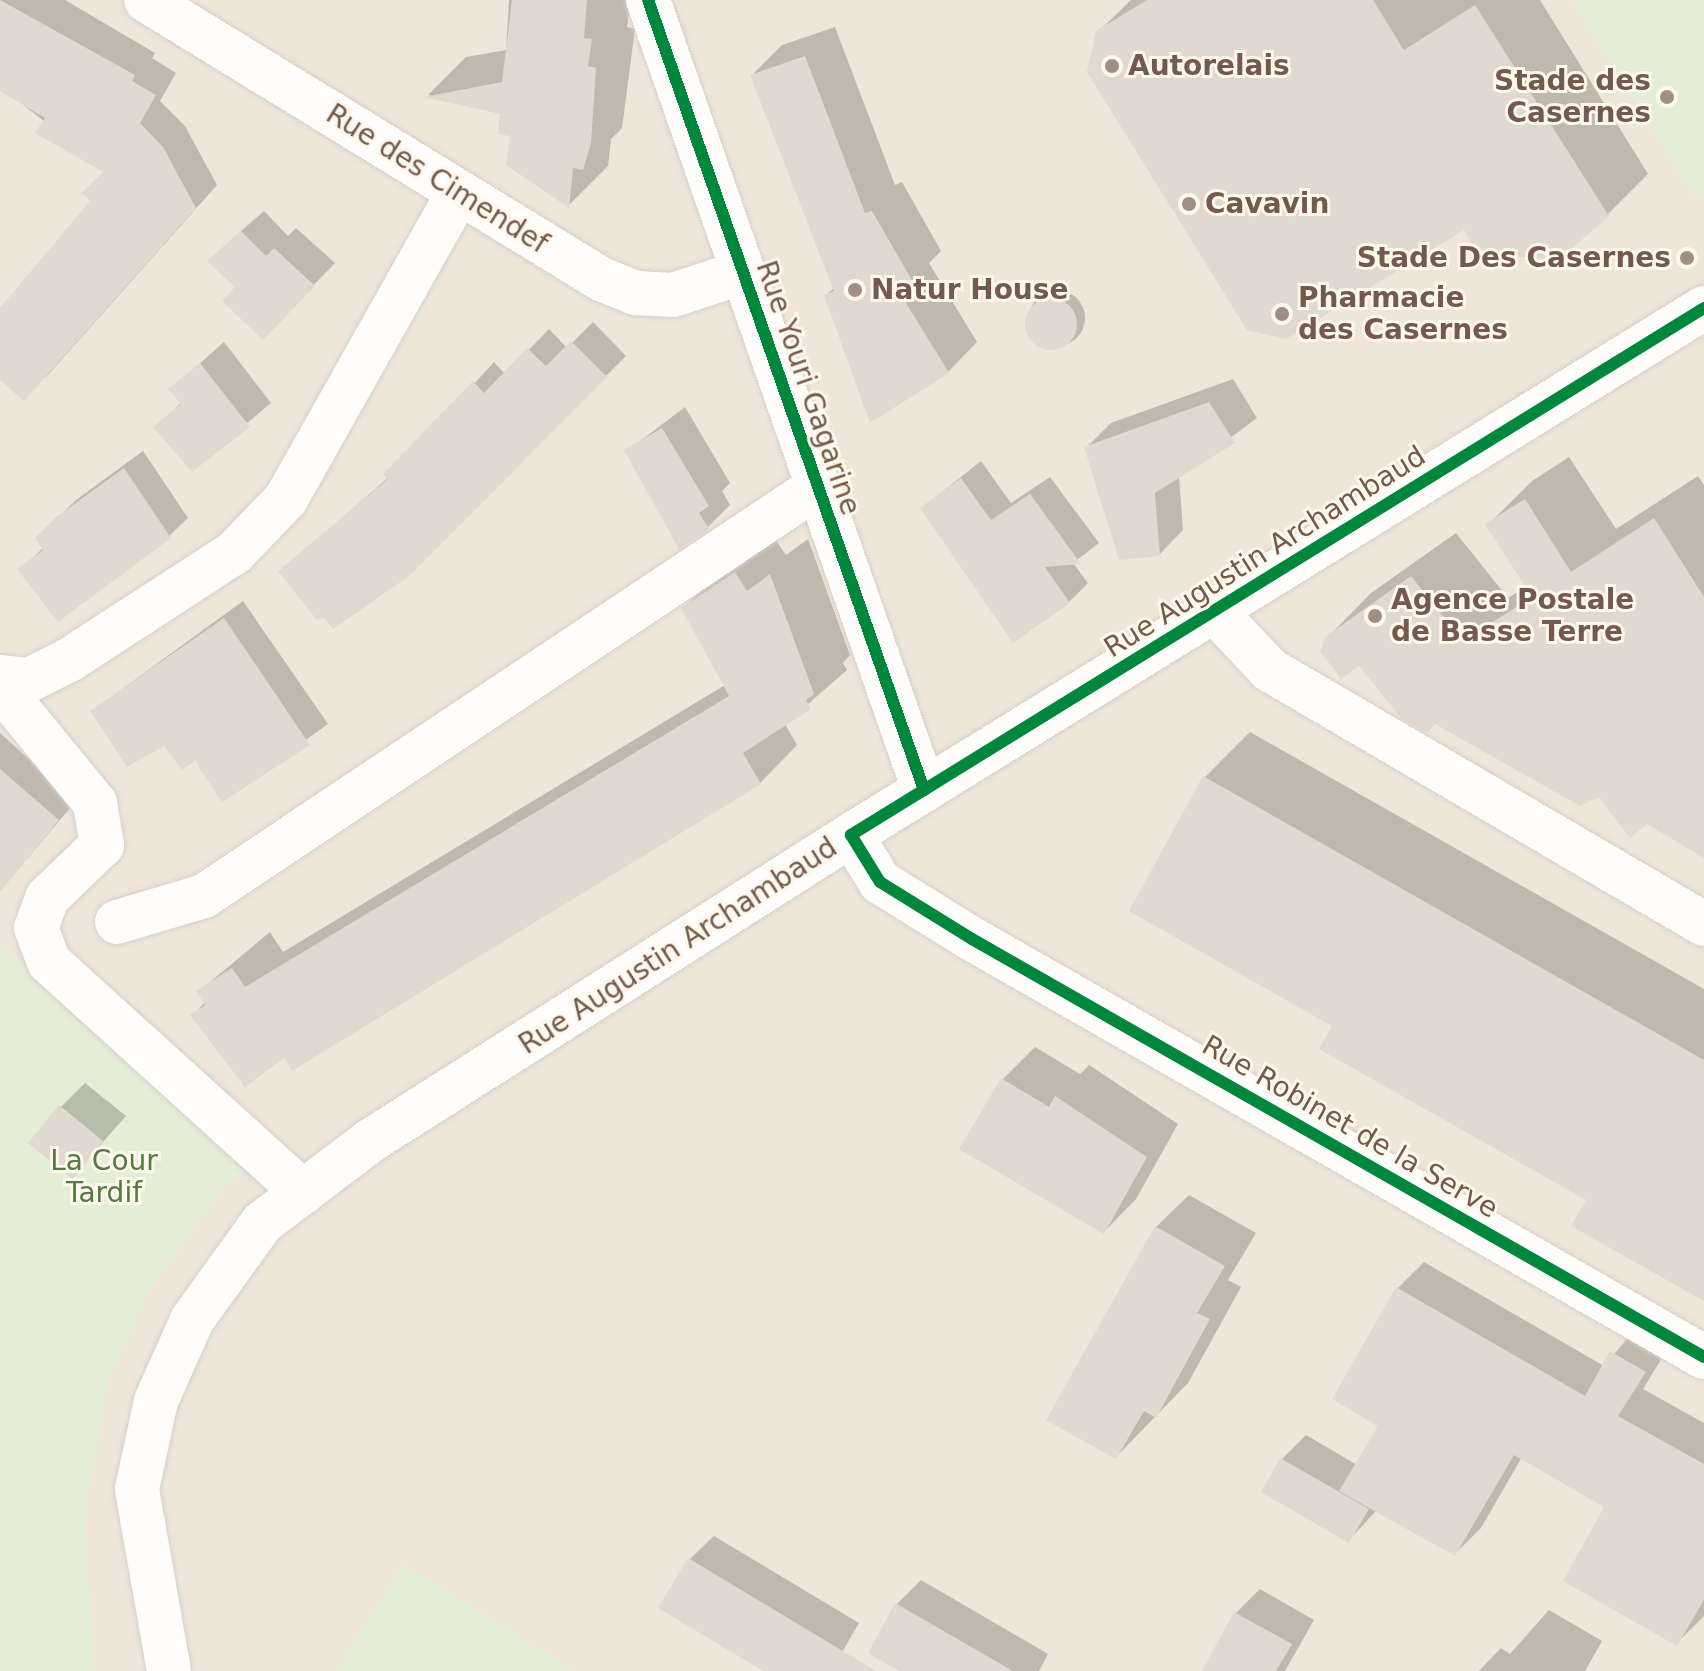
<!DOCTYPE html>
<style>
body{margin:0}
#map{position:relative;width:1704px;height:1671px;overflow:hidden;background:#f7f2eb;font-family:"DejaVu Sans",sans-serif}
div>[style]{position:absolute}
.residential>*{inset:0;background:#f0e5d9}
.green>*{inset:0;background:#e4edd6}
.shadow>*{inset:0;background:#0003}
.round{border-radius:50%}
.building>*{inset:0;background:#e1d8d0}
.roads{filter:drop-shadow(0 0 2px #d6cfc9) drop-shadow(0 0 2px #d6cfc9)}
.street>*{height:44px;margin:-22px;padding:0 22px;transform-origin:22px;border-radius:22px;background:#fefdfc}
.secondary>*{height:44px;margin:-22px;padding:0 22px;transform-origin:22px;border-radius:22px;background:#fefdfc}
.cycleway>*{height:12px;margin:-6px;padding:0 6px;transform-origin:6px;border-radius:6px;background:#00873e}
.dots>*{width:22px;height:22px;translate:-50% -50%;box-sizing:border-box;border:4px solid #fef7ec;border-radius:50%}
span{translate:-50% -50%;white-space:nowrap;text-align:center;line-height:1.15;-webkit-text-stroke:6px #fef7ec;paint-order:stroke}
.poi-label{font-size:28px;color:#745a4c;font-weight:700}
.left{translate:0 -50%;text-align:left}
.right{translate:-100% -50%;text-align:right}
.street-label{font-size:28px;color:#745a4c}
.park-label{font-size:28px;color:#547943}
</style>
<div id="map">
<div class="residential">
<i style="clip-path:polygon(0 0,1704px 0,1704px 1671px,0 1671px)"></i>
</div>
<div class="green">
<i style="clip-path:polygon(1570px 0,1704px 0,1704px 193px,1695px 199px)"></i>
<i style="clip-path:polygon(0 943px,250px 1168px,225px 1186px,147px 1295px,107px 1386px,85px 1516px,95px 1671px,0 1671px)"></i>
<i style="clip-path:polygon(403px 1564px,576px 1671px,336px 1671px)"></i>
</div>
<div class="shadow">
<i style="clip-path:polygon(0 0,65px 0,155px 53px,152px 58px,176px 73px,160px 101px,185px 126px,217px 185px,46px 377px,0 377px,0 310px,92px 201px,106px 171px,0 86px)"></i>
<i style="clip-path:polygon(509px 0,631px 0,627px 27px,635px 29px,622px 128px,611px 139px,608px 166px,568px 206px,502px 113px,428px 95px,466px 57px,506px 50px)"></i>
<i style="clip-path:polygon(1131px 0,1540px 0,1648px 174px,1607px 215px,1465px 227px,1098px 32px)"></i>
<i style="clip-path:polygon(835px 27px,895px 185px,902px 182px,941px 251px,929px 263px,977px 342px,948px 372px,826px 295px,835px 287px,752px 75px,782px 45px)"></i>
<i style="clip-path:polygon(264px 211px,288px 236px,296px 228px,335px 263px,263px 337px,231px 240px)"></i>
<i class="round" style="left:1029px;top:290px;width:56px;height:56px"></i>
<i style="clip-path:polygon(593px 322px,626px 356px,408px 574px,281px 571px,389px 477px,494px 362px,505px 374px,549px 329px,567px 348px)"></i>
<i style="clip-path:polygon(224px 342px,271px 403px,192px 469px,156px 427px,182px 402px,171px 389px)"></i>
<i style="clip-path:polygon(1233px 379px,1257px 418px,1179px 476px,1183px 530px,1160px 554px,1087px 447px,1111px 423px)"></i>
<i style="clip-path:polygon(685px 407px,730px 483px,722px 491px,730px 505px,708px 527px,627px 451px)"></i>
<i style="clip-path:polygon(143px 451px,188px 518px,169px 536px,20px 570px,44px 547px,37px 538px,76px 500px)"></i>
<i style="clip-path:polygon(1569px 457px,1616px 529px,1698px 476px,1704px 485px,1704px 835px,1647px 821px,1327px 638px,1371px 593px,1456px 533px,1508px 598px,1527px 586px,1488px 525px,1532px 481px)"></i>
<i style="clip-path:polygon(981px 461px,1011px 503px,1050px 477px,1099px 543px,1073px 563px,1088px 583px,1069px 602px,922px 508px)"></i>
<i style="clip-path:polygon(773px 536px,786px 555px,808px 539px,850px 655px,843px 663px,847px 670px,785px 724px,797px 745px,760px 783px,284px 1055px,193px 1015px,205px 1002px,198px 992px,270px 932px,283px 952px,725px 685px,683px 609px,721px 571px)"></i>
<i style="clip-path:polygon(243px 601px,328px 724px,223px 799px,195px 758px,92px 711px)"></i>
<i style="clip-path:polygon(1250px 732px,1704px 989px,1704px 1299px,1589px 1199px,1335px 1025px,1205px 777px)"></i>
<i style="clip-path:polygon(0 733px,70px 796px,70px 808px,0 891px)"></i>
<i style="clip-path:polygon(1035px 1047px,1080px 1074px,1089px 1065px,1178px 1124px,1136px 1199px,1104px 1232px,1002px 1080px)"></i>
<i style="clip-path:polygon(85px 1083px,126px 1116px,73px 1176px,61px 1107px)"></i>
<i style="clip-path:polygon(1189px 1195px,1256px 1233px,1228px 1280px,1241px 1287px,1188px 1383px,1116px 1457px,1156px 1227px)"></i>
<i style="clip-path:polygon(1424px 1262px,1604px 1366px,1638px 1326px,1670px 1345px,1643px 1389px,1704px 1423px,1704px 1616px,1677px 1643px,1607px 1506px,1522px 1457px,1481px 1528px,1455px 1554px,1377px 1510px,1349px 1540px,1282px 1459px,1306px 1435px,1357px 1465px,1381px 1425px,1398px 1288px)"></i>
<i style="clip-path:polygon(714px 1536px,859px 1623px,831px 1671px,767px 1671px,690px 1559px)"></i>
<i style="clip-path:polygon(921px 1580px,1048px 1654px,1039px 1671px,903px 1671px,871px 1652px,897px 1604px)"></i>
<i style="clip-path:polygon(1260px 1589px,1314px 1620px,1285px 1671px,1205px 1668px,1236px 1613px)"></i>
<i style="clip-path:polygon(1549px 1610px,1602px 1641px,1585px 1671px,1479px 1671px,1501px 1648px,1510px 1654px)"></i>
</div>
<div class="building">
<i style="clip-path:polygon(0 0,135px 75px,132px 81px,156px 95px,140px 123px,163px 147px,196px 208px,24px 401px,0 380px,0 308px,90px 201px,82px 193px,103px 172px,35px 133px,45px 118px,0 91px)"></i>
<i style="clip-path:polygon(512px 0,587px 0,584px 38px,592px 39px,588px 66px,596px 68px,591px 143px,583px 170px,573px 168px,569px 208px,506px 165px,510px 136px,498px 134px,500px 114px,424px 97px,502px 82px)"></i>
<i style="clip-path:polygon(1147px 0,1373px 0,1404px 50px,1475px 5px,1609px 216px,1559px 260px,1508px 256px,1487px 270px,1464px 230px,1286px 339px,1247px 330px,1087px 72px,1096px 31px)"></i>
<i style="clip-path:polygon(805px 56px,865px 213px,872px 211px,913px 282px,898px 290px,949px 373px,870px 423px,824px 295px,834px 291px,750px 75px)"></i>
<i style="clip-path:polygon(241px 231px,266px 256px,274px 248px,315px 286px,263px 340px,222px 301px,235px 287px,207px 261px)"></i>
<i class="round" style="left:1025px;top:298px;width:52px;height:52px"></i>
<i style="clip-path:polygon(571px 341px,607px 377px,409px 576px,333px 629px,323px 617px,317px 620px,278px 571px,388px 479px,383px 474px,473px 381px,484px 393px,527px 348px,546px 366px)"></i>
<i style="clip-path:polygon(200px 363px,250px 427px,192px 472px,153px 427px,181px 404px,168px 389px)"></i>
<i style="clip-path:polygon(1209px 402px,1235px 443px,1155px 493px,1160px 556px,1119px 560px,1084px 447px)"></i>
<i style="clip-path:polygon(662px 428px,709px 506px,699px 513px,709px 529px,679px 549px,624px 450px)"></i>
<i style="clip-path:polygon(124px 468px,171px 538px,58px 622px,17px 569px,43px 550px,35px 538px,55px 518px)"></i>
<i style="clip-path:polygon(961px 478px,991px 520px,1030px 494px,1081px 564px,1045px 567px,1070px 603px,1013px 643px,920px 508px)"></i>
<i style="clip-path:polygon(1525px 499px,1571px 572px,1654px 518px,1704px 597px,1704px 858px,1647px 824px,1630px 838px,1599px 797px,1580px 806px,1435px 724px,1427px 733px,1401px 718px,1359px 666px,1341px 679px,1321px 652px,1325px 637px,1411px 576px,1463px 641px,1532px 597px,1485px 524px)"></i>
<i style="clip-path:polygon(735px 572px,747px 591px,770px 574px,814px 694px,806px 700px,811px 709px,743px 753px,761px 784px,292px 1071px,284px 1058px,245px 1087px,190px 1015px,205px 1005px,196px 991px,232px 968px,245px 987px,729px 696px,681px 608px)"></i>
<i style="clip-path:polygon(224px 618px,310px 745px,222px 802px,195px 761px,182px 770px,164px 746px,127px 767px,90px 711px)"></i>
<i style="clip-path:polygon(0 769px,59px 820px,0 892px)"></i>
<i style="clip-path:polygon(1203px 776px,1704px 1060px,1704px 1301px,1571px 1226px,1586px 1200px,1319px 1049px,1332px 1026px,1129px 911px)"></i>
<i style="clip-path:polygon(1001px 1078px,1049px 1107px,1055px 1096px,1147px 1157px,1104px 1234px,959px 1149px)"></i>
<i style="clip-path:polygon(59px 1105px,103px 1141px,73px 1179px,28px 1143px)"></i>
<i style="clip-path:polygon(1155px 1226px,1225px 1266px,1197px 1313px,1210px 1319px,1156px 1418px,1144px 1411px,1116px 1459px,1046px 1420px)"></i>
<i style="clip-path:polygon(1396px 1287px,1585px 1396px,1610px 1351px,1646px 1372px,1618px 1416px,1704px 1464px,1704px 1600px,1677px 1646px,1563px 1581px,1604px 1507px,1514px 1455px,1455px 1556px,1339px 1491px,1378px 1426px,1332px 1399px)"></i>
<i style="clip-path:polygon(1280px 1458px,1369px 1509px,1349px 1543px,1261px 1492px)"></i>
<i style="clip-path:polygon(688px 1558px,876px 1671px,763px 1671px,658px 1608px)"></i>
<i style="clip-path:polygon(895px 1603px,1013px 1671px,899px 1671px,868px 1653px)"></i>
<i style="clip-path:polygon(1234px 1612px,1292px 1644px,1276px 1671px,1202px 1671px)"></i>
</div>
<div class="roads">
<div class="street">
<i style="left:146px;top:0;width:534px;rotate:31.52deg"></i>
<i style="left:601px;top:279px;width:37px;rotate:22deg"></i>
<i style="left:635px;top:293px;width:38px;rotate:3deg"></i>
<i style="left:673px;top:295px;width:74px;rotate:-18.2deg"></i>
<i style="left:1215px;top:612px;width:80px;rotate:46.5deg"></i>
<i style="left:1270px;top:670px;width:503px;rotate:30.34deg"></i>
<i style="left:0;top:677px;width:29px;rotate:6deg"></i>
<i style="left:29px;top:680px;width:45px;rotate:-26.6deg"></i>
<i style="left:69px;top:660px;width:198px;rotate:-33deg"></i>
<i style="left:235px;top:552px;width:74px;rotate:-46.1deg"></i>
<i style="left:286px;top:499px;width:352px;rotate:-60.6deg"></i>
<i style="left:0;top:687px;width:150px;rotate:50.7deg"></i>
<i style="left:95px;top:803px;width:43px;rotate:80.5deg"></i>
<i style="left:102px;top:845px;width:76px;rotate:136.1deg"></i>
<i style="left:47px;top:898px;width:32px;rotate:110deg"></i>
<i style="left:36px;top:928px;width:36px;rotate:69deg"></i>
<i style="left:49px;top:962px;width:343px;rotate:42.2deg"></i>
<i style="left:851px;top:835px;width:55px;rotate:58.3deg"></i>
<i style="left:880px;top:882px;width:108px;rotate:31.8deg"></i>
<i style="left:972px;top:939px;width:843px;rotate:29.73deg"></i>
<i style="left:117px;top:922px;width:91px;rotate:-16.6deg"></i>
<i style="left:204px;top:896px;width:737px;rotate:-33.71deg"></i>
</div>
<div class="secondary">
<i style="left:648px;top:0;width:837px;rotate:70.74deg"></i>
<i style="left:169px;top:1671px;width:185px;rotate:-100deg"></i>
<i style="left:137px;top:1489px;width:90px;rotate:-77.8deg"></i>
<i style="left:156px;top:1401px;width:89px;rotate:-66deg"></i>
<i style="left:192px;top:1320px;width:120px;rotate:-54.2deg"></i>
<i style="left:262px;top:1223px;width:136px;rotate:-37.2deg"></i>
<i style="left:370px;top:1141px;width:570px;rotate:-32.46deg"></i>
<i style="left:851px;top:835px;width:1003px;rotate:-31.71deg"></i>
</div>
</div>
<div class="cycleway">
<i style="left:648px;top:0;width:837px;rotate:70.74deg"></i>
<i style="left:1704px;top:308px;width:1003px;rotate:148.29deg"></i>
<i style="left:851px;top:835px;width:55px;rotate:58.3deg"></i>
<i style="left:880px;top:882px;width:108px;rotate:31.8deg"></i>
<i style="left:972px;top:939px;width:843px;rotate:29.73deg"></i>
</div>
<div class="dots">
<i style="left:1112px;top:66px;background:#a28f84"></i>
<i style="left:1667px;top:97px;background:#a28f84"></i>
<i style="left:1189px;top:204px;background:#a28f84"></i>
<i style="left:1687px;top:258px;background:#a28f84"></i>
<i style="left:855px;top:290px;background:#a28f84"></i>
<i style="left:1282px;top:314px;background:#a28f84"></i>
<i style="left:1375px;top:616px;background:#a28f84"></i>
</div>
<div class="poi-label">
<span class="left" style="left:1128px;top:66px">Autorelais</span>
<span class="right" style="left:1651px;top:97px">Stade des<br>Casernes</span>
<span class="left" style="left:1205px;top:204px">Cavavin</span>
<span class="right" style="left:1671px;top:258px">Stade Des Casernes</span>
<span class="left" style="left:871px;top:290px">Natur House</span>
<span class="left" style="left:1298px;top:314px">Pharmacie<br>des Casernes</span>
<span class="left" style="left:1391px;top:616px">Agence Postale<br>de Basse Terre</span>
</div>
<div class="street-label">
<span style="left:437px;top:179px;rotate:32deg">Rue des Cimendef</span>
<span style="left:808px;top:388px;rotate:71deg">Rue Youri Gagarine</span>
<span style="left:1265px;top:552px;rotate:-32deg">Rue Augustin Archambaud</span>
<span style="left:678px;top:946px;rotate:-33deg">Rue Augustin Archambaud</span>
<span style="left:1350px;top:1127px;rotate:30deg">Rue Robinet de la Serve</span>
</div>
<div class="park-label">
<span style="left:104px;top:1177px">La Cour<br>Tardif</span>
</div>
</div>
